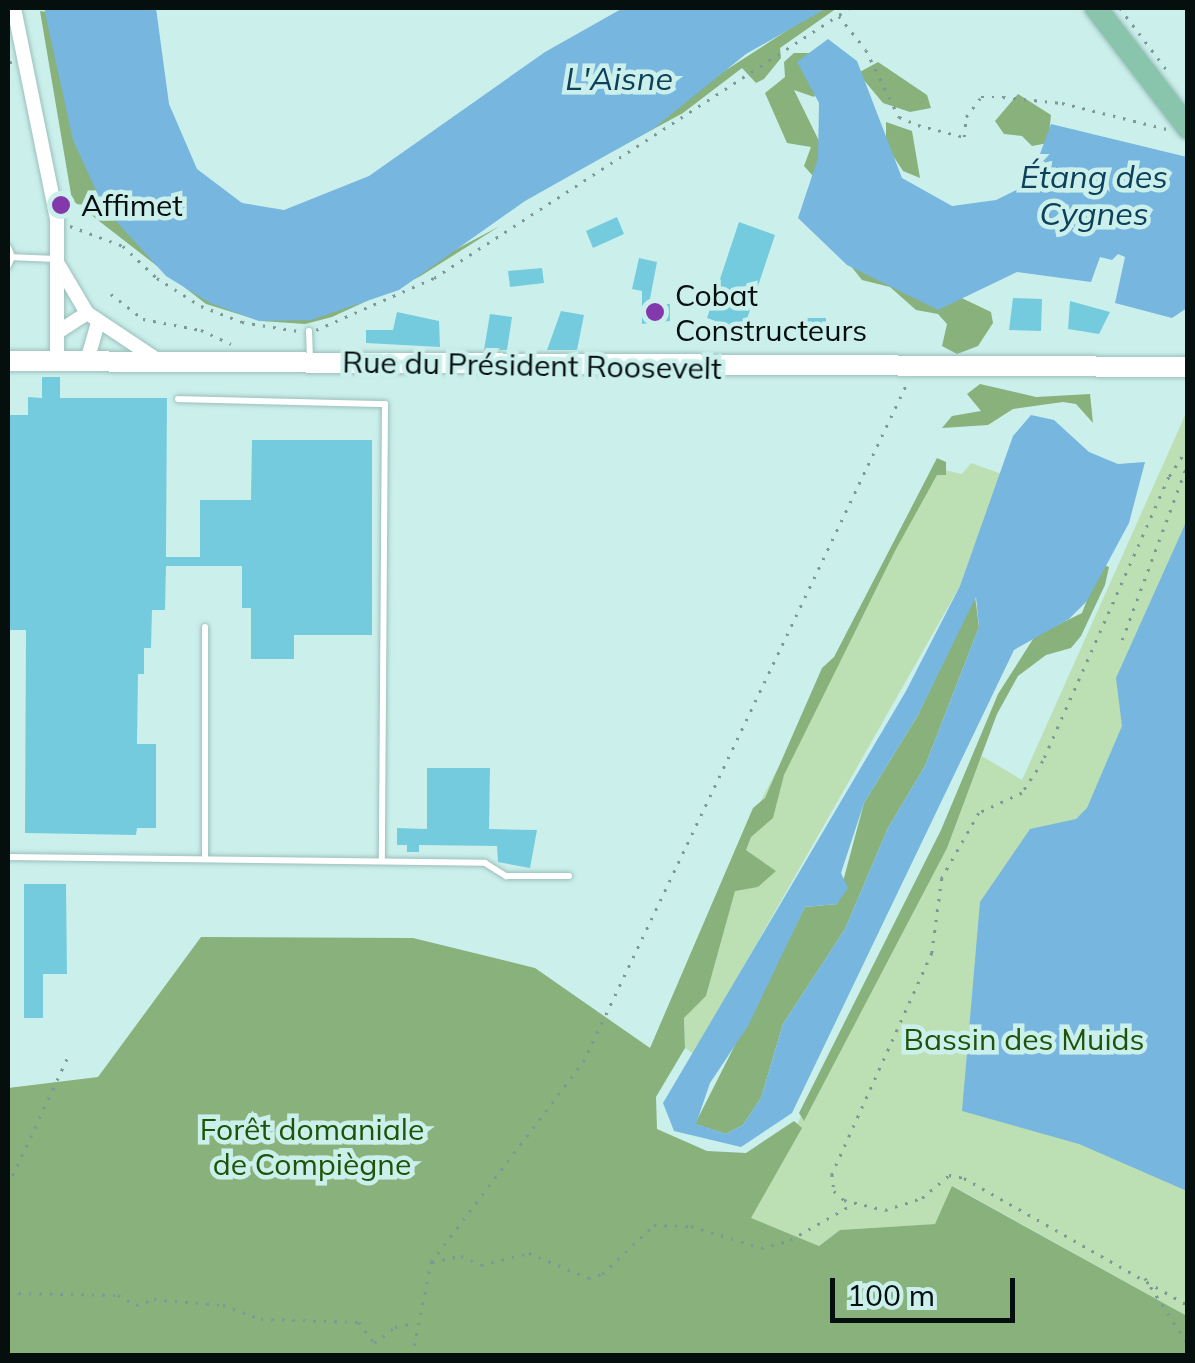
<!DOCTYPE html>
<meta charset="utf-8">
<style>
body{margin:0}
#map{position:relative;width:1195px;height:1363px;overflow:hidden;background:#cbf0ec;font-family:Mulish,sans-serif}
div>[style]{position:absolute}
.green>*{inset:0;background:#bddfb4}
.forest>*{inset:0;background:#88b17c}
.water>*{inset:0;background:#77b6de}
.building>*{inset:0;background:#75cbde}
.path>*{height:2.5px;margin-top:-1.25px;transform-origin:0;background:repeating-linear-gradient(90deg,#7d9895 0 2.5px,transparent 0 10.5px)}
.roads{filter:drop-shadow(0 0 2px #9bbfbb) drop-shadow(0 0 2px #9bbfbb)}
.lane>*{height:6px;margin:-3px;padding:0 3px;transform-origin:3px;border-radius:3px;background:#fff}
.street>*{height:14px;margin:-7px;padding:0 7px;transform-origin:7px;border-radius:7px;background:#fff}
.secondary>*{height:20px;margin:-10px;padding:0 10px;transform-origin:10px;border-radius:10px;background:#fff}
.primary>*{height:22px;margin:-11px;padding:0 11px;transform-origin:11px;border-radius:11px;background:#89c4ac}
.dots>*{width:28px;height:28px;translate:-50% -50%;box-sizing:border-box;border:5px solid #cbf0ec;border-radius:50%}
span{translate:-50% -50%;white-space:nowrap;text-align:center;line-height:1.15;-webkit-text-stroke:9px #cbf0ec;paint-order:stroke}
.poi-label{font-size:30px;color:#040f0e}
.left{translate:0 -50%;text-align:left}
.street-label{font-size:30px;color:#040f0e}
.park-label{font-size:30px;color:#1e5409}
.water-label{font-size:32px;color:#0c405b;font-style:italic}
.frame{position:absolute;inset:0;border:10px solid #040f0e;pointer-events:none}
.scale{position:absolute;left:830px;top:1278px;width:185px;height:45px;box-sizing:border-box;border:5px solid #040f0e;border-top:0;padding-left:12px;font-size:30px;line-height:35px;white-space:nowrap;color:#040f0e;-webkit-text-stroke:8px #cbf0ec;paint-order:stroke}
</style>
<div id="map">
<div class="green">
<i style="clip-path:polygon(1187px 411px,1187px 1316px,953px 1186px,935px 1224px,840px 1230px,819px 1246px,750px 1218px,982px 756px,1022px 780px)"></i>
<i style="clip-path:polygon(971px 463px,1002px 474px,960px 586px,694px 1054px,685px 1048px,684px 1018px,706px 996px,735px 890px,758px 887px,776px 871px,738px 844px,936px 468px,962px 474px)"></i>
</div>
<div class="forest">
<i style="clip-path:polygon(822px 8px,837px 8px,780px 48px,781px 58px,764px 79px,756px 83px,742px 68px,683px 113px,615px 150px,612px 144px)"></i>
<i style="clip-path:polygon(40px 11px,51px 13px,87px 164px,432px 262px,500px 226px,419px 277px,332px 317px,305px 324px,261px 321px,206px 304px,72px 200px)"></i>
<i style="clip-path:polygon(794px 53px,812px 53px,818px 89px,814px 97px,794px 90px,823px 149px,821px 173px,813px 176px,804px 166px,811px 147px,787px 143px,765px 93px,785px 77px,784px 62px)"></i>
<i style="clip-path:polygon(878px 62px,927px 95px,931px 108px,910px 112px,883px 103px,858px 73px)"></i>
<i style="clip-path:polygon(1018px 94px,1051px 115px,1048px 143px,1032px 146px,1022px 136px,1004px 134px,995px 121px)"></i>
<i style="clip-path:polygon(886px 122px,912px 131px,920px 178px,903px 171px,886px 145px)"></i>
<i style="clip-path:polygon(846px 260px,949px 292px,991px 312px,993px 323px,978px 346px,957px 354px,942px 346px,947px 324px,938px 314px,916px 310px,890px 287px,862px 280px)"></i>
<i style="clip-path:polygon(980px 384px,1036px 397px,1090px 394px,1093px 423px,1076px 404px,1063px 402px,1013px 409px,988px 425px,942px 428px,952px 416px,981px 411px,967px 394px)"></i>
<i style="clip-path:polygon(937px 458px,946px 462px,946px 475px,937px 475px,895px 551px,784px 775px,773px 818px,751px 837px,746px 850px,776px 871px,758px 887px,735px 891px,706px 996px,684px 1018px,685px 1048px,656px 1097px,657px 1129px,707px 1151px,746px 1153px,794px 1121px,802px 1128px,751px 1218px,819px 1246px,840px 1230px,935px 1224px,952px 1186px,1187px 1316px,1187px 1355px,8px 1355px,8px 1088px,98px 1077px,201px 937px,413px 938px,535px 968px,650px 1048px,753px 808px,765px 798px,822px 668px,834px 657px)"></i>
<i style="clip-path:polygon(1101px 564px,1109px 567px,1105px 585px,1081px 636px,1071px 648px,1046px 655px,1018px 676px,997px 714px,947px 848px,804px 1121px,799px 1113px,941px 830px,998px 694px,1035px 636px,1082px 613px)"></i>
<i style="clip-path:polygon(975px 596px,979px 627px,925px 766px,888px 828px,845px 929px,783px 1024px,761px 1098px,743px 1125px,726px 1134px,695px 1124px,805px 907px,837px 904px,864px 803px,918px 715px)"></i>
</div>
<div class="water">
<i style="clip-path:polygon(44px 8px,156px 8px,169px 104px,197px 169px,242px 203px,284px 210px,369px 176px,545px 52px,623px 8px,827px 8px,746px 54px,653px 129px,525px 201px,399px 290px,311px 320px,259px 321px,210px 303px,166px 276px,104px 208px,73px 140px)"></i>
<i style="clip-path:polygon(828px 39px,857px 61px,902px 178px,952px 206px,996px 200px,1029px 184px,1051px 124px,1187px 157px,1187px 308px,1172px 318px,1115px 303px,1125px 257px,1118px 254px,1112px 260px,1100px 257px,1091px 282px,1017px 272px,938px 310px,847px 265px,798px 218px,818px 158px,819px 103px,797px 62px)"></i>
<i style="clip-path:polygon(evenodd,1031px 415px,1054px 420px,1089px 452px,1118px 464px,1145px 462px,1129px 523px,1087px 601px,1069px 619px,1014px 650px,792px 1113px,741px 1147px,674px 1131px,663px 1103px,906px 691px,960px 586px,1013px 436px,1031px 415px,976px 597px,979px 627px,925px 766px,888px 828px,845px 929px,783px 1024px,761px 1098px,743px 1125px,726px 1134px,696px 1124px,710px 1083px,748px 1026px,805px 907px,837px 904px,848px 888px,841px 873px,864px 803px,918px 715px,976px 597px)"></i>
<i style="clip-path:polygon(1187px 520px,1188px 1191px,1187px 1191px,1079px 1144px,962px 1111px,980px 902px,1030px 829px,1076px 819px,1087px 808px,1122px 726px,1116px 678px)"></i>
</div>
<div class="building">
<i style="clip-path:polygon(617px 217px,624px 234px,593px 248px,586px 231px)"></i>
<i style="clip-path:polygon(739px 222px,775px 235px,743px 331px,707px 318px)"></i>
<i style="clip-path:polygon(639px 258px,657px 262px,649px 304px,670px 304px,670px 321px,642px 324px,642px 291px,632px 289px)"></i>
<i style="clip-path:polygon(542px 268px,544px 283px,510px 287px,508px 271px)"></i>
<i style="clip-path:polygon(1013px 298px,1042px 299px,1041px 331px,1009px 330px)"></i>
<i style="clip-path:polygon(1070px 301px,1110px 312px,1099px 334px,1068px 329px)"></i>
<i style="clip-path:polygon(561px 311px,584px 315px,577px 350px,547px 350px)"></i>
<i style="clip-path:polygon(397px 312px,439px 321px,440px 347px,366px 343px,366px 330px,393px 330px)"></i>
<i style="clip-path:polygon(490px 314px,512px 317px,507px 350px,484px 350px)"></i>
<i style="clip-path:polygon(798px 318px,826px 318px,826px 341px,798px 342px)"></i>
<i style="clip-path:polygon(42px 377px,60px 377px,60px 398px,167px 398px,166px 557px,200px 557px,200px 500px,251px 500px,252px 440px,372px 440px,372px 635px,294px 635px,294px 659px,251px 659px,251px 608px,242px 608px,242px 566px,166px 566px,165px 610px,152px 610px,151px 648px,144px 648px,144px 674px,138px 674px,137px 744px,156px 744px,156px 828px,137px 828px,136px 835px,25px 833px,26px 630px,8px 630px,8px 415px,28px 415px,28px 397px,42px 398px)"></i>
<i style="clip-path:polygon(427px 768px,490px 768px,489px 829px,537px 830px,530px 868px,498px 862px,497px 846px,419px 845px,419px 852px,407px 852px,407px 845px,397px 845px,397px 828px,427px 829px)"></i>
<i style="clip-path:polygon(24px 884px,66px 884px,67px 974px,43px 974px,43px 1018px,24px 1018px)"></i>
</div>
<div class="path">
<i style="left:1120px;top:8px;width:83px;rotate:52.9deg"></i>
<i style="left:839px;top:16px;width:43px;rotate:51.5deg"></i>
<i style="left:866px;top:50px;width:75px;rotate:63.8deg"></i>
<i style="left:899px;top:117px;width:21px;rotate:23deg"></i>
<i style="left:918px;top:125px;width:48px;rotate:14.6deg"></i>
<i style="left:964px;top:137px;width:20px;rotate:-84deg"></i>
<i style="left:966px;top:117px;width:25px;rotate:-53deg"></i>
<i style="left:981px;top:97px;width:22px"></i>
<i style="left:1003px;top:97px;width:59px;rotate:5.8deg"></i>
<i style="left:1062px;top:103px;width:108px;rotate:13.9deg"></i>
<i style="left:8px;top:51px;width:13px;rotate:77deg"></i>
<i style="left:70px;top:226px;width:57px;rotate:20.7deg"></i>
<i style="left:123px;top:246px;width:47px;rotate:43.3deg"></i>
<i style="left:157px;top:278px;width:52px;rotate:32.5deg"></i>
<i style="left:201px;top:306px;width:44px;rotate:21.3deg"></i>
<i style="left:242px;top:322px;width:57px;rotate:9.1deg"></i>
<i style="left:111px;top:294px;width:41px;rotate:38deg"></i>
<i style="left:143px;top:319px;width:59px;rotate:10.7deg"></i>
<i style="left:201px;top:330px;width:33px;rotate:25deg"></i>
<i style="left:316px;top:330px;width:129px;rotate:-23.8deg"></i>
<i style="left:434px;top:278px;width:495px;rotate:-33deg"></i>
<i style="left:1188px;top:448px;width:35px;rotate:123deg"></i>
<i style="left:1169px;top:477px;width:311px;rotate:113.9deg"></i>
<i style="left:1043px;top:761px;width:38px;rotate:123deg"></i>
<i style="left:1022px;top:793px;width:47px;rotate:155.1deg"></i>
<i style="left:979px;top:813px;width:75px;rotate:119.6deg"></i>
<i style="left:942px;top:878px;width:76px;rotate:97.6deg"></i>
<i style="left:932px;top:953px;width:243px;rotate:114.3deg"></i>
<i style="left:832px;top:1174px;width:17px;rotate:83deg"></i>
<i style="left:834px;top:1191px;width:13px;rotate:42deg"></i>
<i style="left:844px;top:1200px;width:42px;rotate:13.7deg"></i>
<i style="left:885px;top:1210px;width:39px;rotate:-18deg"></i>
<i style="left:922px;top:1198px;width:35px;rotate:-40deg"></i>
<i style="left:949px;top:1175px;width:15px;rotate:11deg"></i>
<i style="left:964px;top:1178px;width:257px;rotate:29.6deg"></i>
<i style="left:1122px;top:640px;width:189px;rotate:-69.6deg"></i>
<i style="left:8px;top:1185px;width:145px;rotate:-65deg"></i>
<i style="left:432px;top:1262px;width:30px;rotate:-12deg"></i>
<i style="left:461px;top:1256px;width:22px;rotate:24deg"></i>
<i style="left:481px;top:1265px;width:49px;rotate:-14deg"></i>
<i style="left:529px;top:1253px;width:64px;rotate:23deg"></i>
<i style="left:588px;top:1278px;width:15px;rotate:-16deg"></i>
<i style="left:602px;top:1274px;width:71px;rotate:-43.3deg"></i>
<i style="left:654px;top:1225px;width:37px;rotate:2deg"></i>
<i style="left:691px;top:1226px;width:73px;rotate:17.4deg"></i>
<i style="left:761px;top:1248px;width:30px;rotate:-15deg"></i>
<i style="left:790px;top:1240px;width:73px;rotate:-29.7deg"></i>
<i style="left:1145px;top:1278px;width:79px;rotate:56.9deg"></i>
<i style="left:8px;top:1293px;width:110px;rotate:1deg"></i>
<i style="left:118px;top:1295px;width:21px;rotate:29deg"></i>
<i style="left:136px;top:1305px;width:19px;rotate:-18deg"></i>
<i style="left:154px;top:1299px;width:69px;rotate:5deg"></i>
<i style="left:223px;top:1305px;width:40px;rotate:20.2deg"></i>
<i style="left:261px;top:1319px;width:98px;rotate:1.8deg"></i>
<i style="left:359px;top:1322px;width:26px;rotate:54deg"></i>
<i style="left:374px;top:1343px;width:26px;rotate:-37deg"></i>
<i style="left:395px;top:1327px;width:21px;rotate:-11deg"></i>
<i style="left:412px;top:1356px;width:96px;rotate:-78.6deg"></i>
<i style="left:431px;top:1262px;width:251px;rotate:-52.8deg"></i>
<i style="left:583px;top:1062px;width:755px;rotate:-64.49deg"></i>
</div>
<div class="roads">
<div class="lane">
<i style="left:8px;top:247px;width:11px;rotate:68deg"></i>
<i style="left:8px;top:257px;width:48px;rotate:2.4deg"></i>
<i style="left:8px;top:266px;width:10px;rotate:-66deg"></i>
<i style="left:309px;top:331px;width:30px;rotate:88deg"></i>
<i style="left:178px;top:399px;width:207px;rotate:1.4deg"></i>
<i style="left:385px;top:404px;width:457px;rotate:90.4deg"></i>
<i style="left:8px;top:857px;width:477px;rotate:0.7deg"></i>
<i style="left:485px;top:863px;width:25px;rotate:32deg"></i>
<i style="left:506px;top:876px;width:63px"></i>
<i style="left:205px;top:859px;width:232px;rotate:-90deg"></i>
</div>
<div class="street">
<i style="left:14px;top:8px;width:216px;rotate:78.5deg"></i>
<i style="left:57px;top:220px;width:141px;rotate:90deg"></i>
<i style="left:58px;top:264px;width:57px;rotate:59.4deg"></i>
<i style="left:87px;top:313px;width:87px;rotate:33.7deg"></i>
<i style="left:58px;top:332px;width:35px;rotate:-33deg"></i>
<i style="left:87px;top:361px;width:40px;rotate:-74deg"></i>
</div>
<div class="secondary">
<i style="left:8px;top:361px;width:1180px;rotate:0.29deg"></i>
</div>
<div class="primary">
<i style="left:1096px;top:8px;width:151px;rotate:52.5deg"></i>
</div>
</div>
<div class="dots">
<i style="left:61px;top:205px;background:#8339ab"></i>
<i style="left:655px;top:312px;background:#8339ab"></i>
</div>
<div class="poi-label">
<span class="left" style="left:81px;top:205px">Affimet</span>
<span class="left" style="left:675px;top:312px">Cobat<br>Constructeurs</span>
</div>
<div class="street-label">
<span style="left:532px;top:365px;rotate:1deg">Rue du Président Roosevelt</span>
</div>
<div class="park-label">
<span style="left:1024px;top:1039px">Bassin des Muids</span>
<span style="left:312px;top:1146px">Forêt domaniale<br>de Compiègne</span>
</div>
<div class="water-label">
<span style="left:619px;top:78px">L'Aisne</span>
<span style="left:1094px;top:195px">Étang des<br>Cygnes</span>
</div>
<div class="frame"></div>
<div class="scale">100 m</div>
</div>
